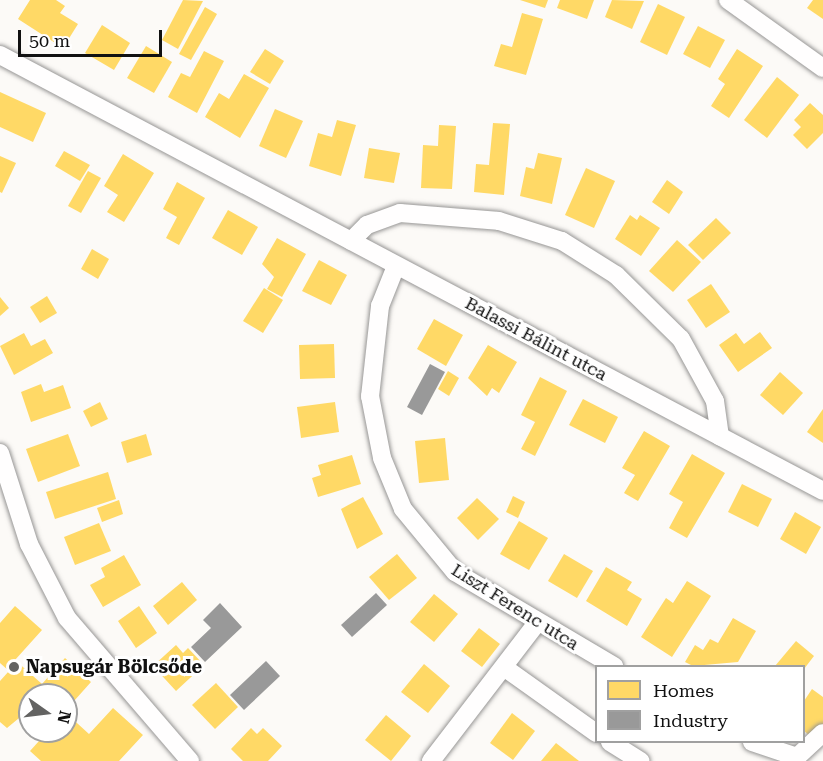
<!DOCTYPE html>
<meta charset="utf-8">
<style>
body{margin:0}
#map{position:relative;width:823px;height:761px;overflow:hidden;background:#fcfaf7;font-family:"Roboto Serif",serif}
div>[style]{position:absolute}
.homes>*{inset:0;background:#ffd966}
.industry>*{inset:0;background:#999}
.roads{filter:drop-shadow(0 0 2px #979695) drop-shadow(0 0 2px #979695)}
.street>*{height:18px;margin:-9px;padding:0 9px;transform-origin:9px;border-radius:9px;background:#fffefe}
.dots>*{width:16px;height:16px;translate:-50% -50%;box-sizing:border-box;border:3px solid #fff;border-radius:50%}
span{translate:-50% -50%;white-space:nowrap;text-align:center;line-height:1.15;-webkit-text-stroke:6px #fff;paint-order:stroke}
.street-label{font-size:18px;color:#111}
.poi-label{font-size:18px;color:#111;font-weight:700}
.left{translate:0 -50%;text-align:left}
.legend{position:absolute;left:595px;top:665px;width:210px;height:78px;box-sizing:border-box;background:#fff;border:2px solid #a0a0a0;margin:0;padding:8px 10px;list-style:none;font-size:18px;color:#111}
.legend li{display:flex;align-items:center;gap:12px;height:30px}
.legend b{width:30px;border:2px solid #a0a0a0}
.north{position:absolute;left:18px;top:683px;width:60px;height:60px;box-sizing:border-box;background:#fff;border:2px solid #a0a0a0;border-radius:50%;rotate:104deg;font-size:16px;font-weight:700;line-height:24px;text-align:center;color:#111}
.north::after{content:'';display:block;margin:auto;width:21px;height:27px;background:#636362;clip-path:polygon(50% 0,100% 100%,50% 72%,0 100%)}
.scale{position:absolute;left:18px;top:30px;width:144px;height:27px;box-sizing:border-box;border:3px solid #111;border-top:0;padding-left:8px;font-size:18px;line-height:21px;white-space:nowrap;color:#111;-webkit-text-stroke:4px #fff;paint-order:stroke}
</style>
<div id="map">
<div class="homes">
<i style="clip-path:polygon(30px 0,56px 0,65px 6px,60px 13px,78px 24px,63px 48px,18px 19px)"></i>
<i style="clip-path:polygon(183px 0,203px 1px,178px 49px,162px 40px)"></i>
<i style="clip-path:polygon(520px 0,548px 0,545px 8px)"></i>
<i style="clip-path:polygon(560px 0,594px 0,587px 19px,557px 8px)"></i>
<i style="clip-path:polygon(612px 0,644px 1px,632px 29px,605px 17px)"></i>
<i style="clip-path:polygon(813px 0,823px 0,823px 19px,807px 8px)"></i>
<i style="clip-path:polygon(658px 4px,685px 17px,667px 55px,640px 42px)"></i>
<i style="clip-path:polygon(205px 7px,217px 14px,191px 60px,179px 54px)"></i>
<i style="clip-path:polygon(522px 13px,543px 19px,526px 75px,494px 66px,501px 44px,512px 47px)"></i>
<i style="clip-path:polygon(102px 25px,130px 43px,114px 70px,85px 53px)"></i>
<i style="clip-path:polygon(698px 26px,725px 40px,710px 68px,683px 54px)"></i>
<i style="clip-path:polygon(146px 46px,172px 62px,154px 93px,127px 78px)"></i>
<i style="clip-path:polygon(265px 49px,284px 61px,270px 84px,250px 72px)"></i>
<i style="clip-path:polygon(737px 49px,763px 66px,729px 118px,711px 106px,725px 84px,718px 79px)"></i>
<i style="clip-path:polygon(204px 51px,224px 61px,197px 113px,168px 97px,181px 73px,190px 77px)"></i>
<i style="clip-path:polygon(244px 74px,269px 88px,240px 138px,205px 117px,219px 93px,229px 99px)"></i>
<i style="clip-path:polygon(777px 77px,799px 95px,767px 138px,744px 120px)"></i>
<i style="clip-path:polygon(0 92px,46px 113px,33px 142px,0 127px)"></i>
<i style="clip-path:polygon(810px 103px,823px 115px,823px 133px,807px 149px,793px 135px,801px 127px,794px 120px)"></i>
<i style="clip-path:polygon(275px 109px,303px 121px,286px 158px,259px 146px)"></i>
<i style="clip-path:polygon(337px 120px,356px 125px,341px 176px,309px 166px,318px 133px,332px 137px)"></i>
<i style="clip-path:polygon(493px 123px,510px 124px,504px 195px,474px 192px,476px 164px,489px 165px)"></i>
<i style="clip-path:polygon(439px 125px,456px 126px,452px 189px,421px 188px,423px 145px,438px 146px)"></i>
<i style="clip-path:polygon(369px 148px,400px 153px,394px 183px,364px 178px)"></i>
<i style="clip-path:polygon(64px 151px,90px 165px,80px 181px,55px 166px)"></i>
<i style="clip-path:polygon(538px 153px,562px 158px,552px 204px,520px 196px,526px 167px,534px 169px)"></i>
<i style="clip-path:polygon(123px 154px,154px 173px,124px 222px,107px 212px,118px 195px,104px 186px)"></i>
<i style="clip-path:polygon(0 156px,16px 163px,2px 193px,0 192px)"></i>
<i style="clip-path:polygon(586px 168px,615px 181px,594px 228px,565px 215px)"></i>
<i style="clip-path:polygon(88px 171px,101px 178px,81px 213px,68px 206px)"></i>
<i style="clip-path:polygon(667px 180px,683px 192px,669px 214px,652px 202px)"></i>
<i style="clip-path:polygon(177px 182px,205px 198px,179px 245px,166px 238px,177px 217px,163px 209px)"></i>
<i style="clip-path:polygon(228px 210px,258px 227px,242px 255px,212px 238px)"></i>
<i style="clip-path:polygon(630px 215px,637px 220px,640px 215px,660px 228px,641px 256px,615px 239px)"></i>
<i style="clip-path:polygon(716px 218px,731px 233px,703px 260px,688px 245px)"></i>
<i style="clip-path:polygon(277px 238px,306px 254px,282px 297px,267px 289px,274px 277px,262px 264px)"></i>
<i style="clip-path:polygon(677px 240px,701px 262px,673px 292px,649px 271px)"></i>
<i style="clip-path:polygon(92px 249px,109px 259px,98px 279px,81px 269px)"></i>
<i style="clip-path:polygon(319px 260px,347px 275px,331px 305px,302px 291px)"></i>
<i style="clip-path:polygon(711px 284px,730px 312px,706px 328px,687px 300px)"></i>
<i style="clip-path:polygon(264px 288px,283px 300px,263px 333px,243px 321px)"></i>
<i style="clip-path:polygon(47px 296px,57px 313px,40px 323px,30px 307px)"></i>
<i style="clip-path:polygon(0 297px,9px 308px,0 316px)"></i>
<i style="clip-path:polygon(434px 319px,463px 335px,446px 366px,417px 349px)"></i>
<i style="clip-path:polygon(760px 332px,772px 348px,738px 372px,719px 345px,736px 333px,744px 344px)"></i>
<i style="clip-path:polygon(24px 333px,31px 346px,45px 339px,53px 353px,14px 375px,0 346px)"></i>
<i style="clip-path:polygon(334px 344px,335px 378px,300px 379px,299px 345px)"></i>
<i style="clip-path:polygon(488px 345px,517px 362px,499px 393px,492px 388px,487px 396px,468px 378px)"></i>
<i style="clip-path:polygon(448px 371px,459px 378px,449px 396px,438px 389px)"></i>
<i style="clip-path:polygon(780px 372px,803px 393px,783px 415px,760px 395px)"></i>
<i style="clip-path:polygon(540px 377px,567px 391px,535px 456px,521px 449px,535px 422px,521px 415px)"></i>
<i style="clip-path:polygon(41px 384px,44px 392px,63px 385px,71px 408px,31px 422px,21px 392px)"></i>
<i style="clip-path:polygon(583px 399px,618px 417px,605px 443px,569px 425px)"></i>
<i style="clip-path:polygon(100px 402px,108px 419px,91px 427px,83px 411px)"></i>
<i style="clip-path:polygon(335px 402px,339px 432px,301px 438px,297px 407px)"></i>
<i style="clip-path:polygon(823px 409px,823px 443px,807px 432px)"></i>
<i style="clip-path:polygon(644px 431px,670px 446px,638px 501px,624px 493px,635px 475px,622px 468px)"></i>
<i style="clip-path:polygon(68px 434px,80px 466px,38px 482px,26px 449px)"></i>
<i style="clip-path:polygon(146px 434px,152px 455px,127px 463px,121px 442px)"></i>
<i style="clip-path:polygon(445px 438px,449px 480px,419px 483px,415px 441px)"></i>
<i style="clip-path:polygon(692px 454px,725px 473px,687px 538px,669px 528px,683px 502px,669px 494px)"></i>
<i style="clip-path:polygon(352px 455px,361px 484px,318px 497px,312px 478px,321px 475px,318px 465px)"></i>
<i style="clip-path:polygon(108px 472px,116px 499px,55px 519px,46px 492px)"></i>
<i style="clip-path:polygon(742px 484px,772px 499px,758px 527px,728px 512px)"></i>
<i style="clip-path:polygon(513px 496px,525px 502px,518px 518px,506px 512px)"></i>
<i style="clip-path:polygon(363px 497px,383px 534px,357px 549px,341px 509px)"></i>
<i style="clip-path:polygon(477px 498px,499px 519px,478px 540px,457px 518px)"></i>
<i style="clip-path:polygon(119px 500px,123px 514px,102px 522px,97px 508px)"></i>
<i style="clip-path:polygon(795px 512px,821px 527px,806px 554px,780px 539px)"></i>
<i style="clip-path:polygon(519px 521px,548px 538px,529px 570px,500px 554px)"></i>
<i style="clip-path:polygon(99px 523px,111px 551px,75px 565px,64px 537px)"></i>
<i style="clip-path:polygon(397px 554px,417px 578px,389px 600px,369px 577px)"></i>
<i style="clip-path:polygon(564px 554px,593px 571px,577px 598px,548px 581px)"></i>
<i style="clip-path:polygon(124px 555px,141px 585px,103px 607px,90px 585px,105px 577px,101px 568px)"></i>
<i style="clip-path:polygon(606px 567px,632px 582px,627px 590px,642px 599px,627px 626px,586px 601px)"></i>
<i style="clip-path:polygon(687px 581px,711px 596px,672px 657px,641px 637px,666px 598px,673px 603px)"></i>
<i style="clip-path:polygon(182px 582px,197px 600px,168px 625px,153px 606px)"></i>
<i style="clip-path:polygon(434px 594px,458px 614px,434px 642px,410px 622px)"></i>
<i style="clip-path:polygon(15px 606px,42px 630px,15px 660px,42px 684px,65px 658px,91px 682px,66px 710px,66px 695px,30px 695px,30px 709px,7px 728px,0 722px,0 681px,9px 671px,0 663px,0 623px)"></i>
<i style="clip-path:polygon(139px 606px,157px 633px,136px 648px,118px 621px)"></i>
<i style="clip-path:polygon(733px 618px,756px 631px,738px 662px,693px 666px,685px 662px,695px 645px,703px 650px,710px 639px,718px 643px)"></i>
<i style="clip-path:polygon(479px 628px,500px 644px,482px 667px,461px 651px)"></i>
<i style="clip-path:polygon(796px 641px,814px 656px,804px 669px,775px 666px)"></i>
<i style="clip-path:polygon(176px 645px,183px 653px,188px 648px,204px 665px,176px 691px,153px 666px)"></i>
<i style="clip-path:polygon(424px 664px,450px 686px,428px 713px,401px 692px)"></i>
<i style="clip-path:polygon(216px 683px,238px 707px,215px 729px,192px 705px)"></i>
<i style="clip-path:polygon(812px 689px,823px 697px,823px 727px,814px 739px,804px 731px,804px 701px)"></i>
<i style="clip-path:polygon(113px 708px,143px 735px,119px 761px,41px 761px,30px 751px,48px 731px,66px 731px,66px 713px,89px 734px)"></i>
<i style="clip-path:polygon(512px 713px,535px 731px,513px 760px,490px 743px)"></i>
<i style="clip-path:polygon(386px 715px,411px 736px,391px 761px,365px 740px)"></i>
<i style="clip-path:polygon(251px 728px,257px 734px,263px 728px,282px 746px,268px 761px,243px 761px,231px 749px)"></i>
<i style="clip-path:polygon(556px 743px,579px 761px,541px 761px)"></i>
</div>
<div class="industry">
<i style="clip-path:polygon(430px 364px,445px 372px,422px 415px,407px 407px)"></i>
<i style="clip-path:polygon(376px 593px,387px 605px,352px 637px,341px 625px)"></i>
<i style="clip-path:polygon(220px 603px,242px 627px,205px 662px,191px 647px,211px 628px,203px 620px)"></i>
<i style="clip-path:polygon(266px 661px,280px 676px,244px 710px,230px 695px)"></i>
</div>
<div class="roads">
<div class="street">
<i style="left:728px;top:0;width:117px;rotate:35.6deg"></i>
<i style="left:0;top:55px;width:931px;rotate:27.91deg"></i>
<i style="left:351px;top:241px;width:23px;rotate:-45deg"></i>
<i style="left:367px;top:225px;width:35px;rotate:-20deg"></i>
<i style="left:400px;top:213px;width:99px;rotate:4.6deg"></i>
<i style="left:499px;top:221px;width:66px;rotate:17.6deg"></i>
<i style="left:562px;top:241px;width:64px;rotate:32.2deg"></i>
<i style="left:616px;top:275px;width:91px;rotate:44.6deg"></i>
<i style="left:681px;top:339px;width:71px;rotate:61.3deg"></i>
<i style="left:715px;top:401px;width:36px;rotate:82deg"></i>
<i style="left:396px;top:266px;width:43px;rotate:111.8deg"></i>
<i style="left:380px;top:306px;width:91px;rotate:96.3deg"></i>
<i style="left:370px;top:396px;width:63px;rotate:79deg"></i>
<i style="left:382px;top:458px;width:55px;rotate:67.6deg"></i>
<i style="left:403px;top:509px;width:82px;rotate:50.5deg"></i>
<i style="left:455px;top:572px;width:185px;rotate:30.6deg"></i>
<i style="left:0;top:453px;width:96px;rotate:72.3deg"></i>
<i style="left:29px;top:544px;width:83px;rotate:62.8deg"></i>
<i style="left:67px;top:618px;width:189px;rotate:49.3deg"></i>
<i style="left:505px;top:668px;width:112px;rotate:35.5deg"></i>
<i style="left:610px;top:742px;width:36px;rotate:32deg"></i>
<i style="left:752px;top:742px;width:47px;rotate:18.4deg"></i>
<i style="left:797px;top:757px;width:35px;rotate:-43deg"></i>
<i style="left:431px;top:761px;width:173px;rotate:-52.5deg"></i>
</div>
</div>
<div class="dots">
<i style="left:14px;top:667px;background:#636362"></i>
</div>
<div class="street-label">
<span style="left:536px;top:339px;rotate:28deg">Balassi Bálint utca</span>
<span style="left:515px;top:607px;rotate:32deg">Liszt Ferenc utca</span>
</div>
<div class="poi-label">
<span class="left" style="left:26px;top:667px">Napsugár Bölcsőde</span>
</div>
<ul class="legend">
<li><b style="height:16px;background:#ffd966"></b>Homes</li>
<li><b style="height:16px;background:#999"></b>Industry</li>
</ul>
<div class="north">N</div>
<div class="scale">50 m</div>
</div>
